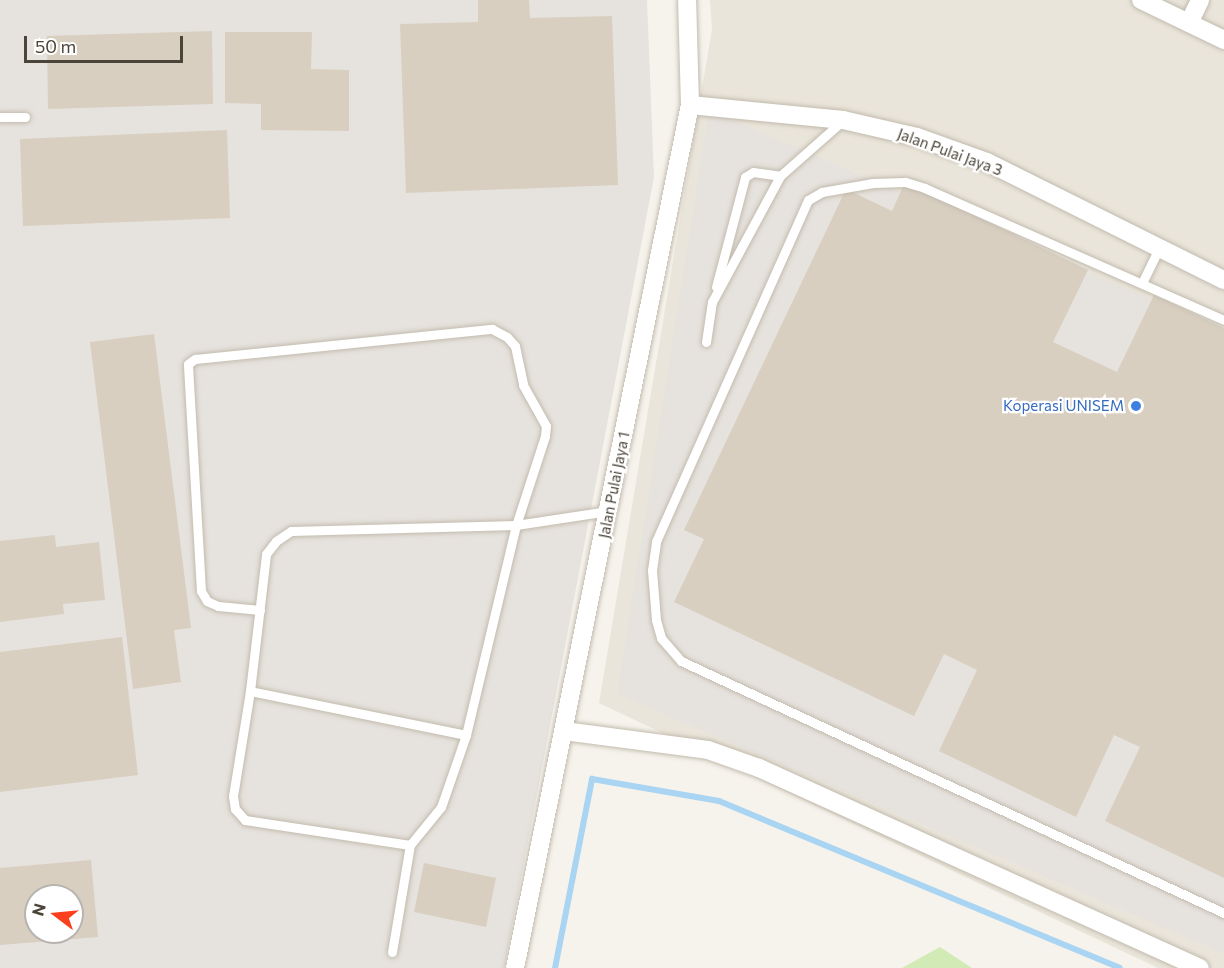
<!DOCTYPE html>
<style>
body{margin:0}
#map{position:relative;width:1224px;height:968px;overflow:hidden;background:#f6f3ec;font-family:Commissioner,sans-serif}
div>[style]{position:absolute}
.residential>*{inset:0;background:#eae5da}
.industrial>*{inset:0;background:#e6e2dd}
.green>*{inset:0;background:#d2eab5}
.stream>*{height:6px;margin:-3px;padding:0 3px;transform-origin:3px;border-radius:3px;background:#a9d4f2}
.building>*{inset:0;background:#d8cfc1}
.roads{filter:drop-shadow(0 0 2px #c2bbae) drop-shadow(0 0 2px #c2bbae)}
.lane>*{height:9px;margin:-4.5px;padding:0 4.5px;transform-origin:4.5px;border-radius:4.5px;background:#fff}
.street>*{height:18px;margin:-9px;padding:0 9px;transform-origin:9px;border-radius:9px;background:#fff}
.dots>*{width:16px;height:16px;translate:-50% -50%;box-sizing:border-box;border:3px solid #fff;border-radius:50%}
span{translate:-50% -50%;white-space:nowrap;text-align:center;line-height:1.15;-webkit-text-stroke:4.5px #fff;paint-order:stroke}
.street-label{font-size:15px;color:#4b4439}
.shop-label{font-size:15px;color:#366cbe}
.right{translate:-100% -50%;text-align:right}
.north{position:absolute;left:24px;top:884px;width:60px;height:60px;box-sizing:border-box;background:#fff;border:2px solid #b7b4b0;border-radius:50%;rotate:286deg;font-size:16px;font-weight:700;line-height:24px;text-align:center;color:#4b4439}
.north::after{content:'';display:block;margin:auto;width:21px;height:27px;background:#fc3f1d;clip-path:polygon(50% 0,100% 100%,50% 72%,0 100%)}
.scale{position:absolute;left:24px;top:36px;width:159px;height:27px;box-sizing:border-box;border:3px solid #4b4439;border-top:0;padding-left:8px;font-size:18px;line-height:21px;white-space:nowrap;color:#4b4439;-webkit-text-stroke:4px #fff;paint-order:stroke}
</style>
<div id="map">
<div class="residential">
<i style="clip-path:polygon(710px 0,1224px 0,1224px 968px,1158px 968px,599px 703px,712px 29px)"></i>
</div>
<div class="industrial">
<i style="clip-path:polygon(evenodd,0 0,647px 0,654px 177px,504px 968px,0 968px,0 0,36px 896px,72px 896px,72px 932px,36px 932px,36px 896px)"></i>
<i style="clip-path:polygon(709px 110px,1224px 331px,1224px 953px,617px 694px)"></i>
</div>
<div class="green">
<i style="clip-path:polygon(940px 947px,972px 968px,902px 968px)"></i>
</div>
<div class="stream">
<i style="left:555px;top:968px;width:193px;rotate:-78.9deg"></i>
<i style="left:592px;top:779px;width:129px;rotate:9.8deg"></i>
<i style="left:719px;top:801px;width:434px;rotate:22.6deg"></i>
</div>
<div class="building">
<i style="clip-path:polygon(478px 0,529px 0,530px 18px,612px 16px,618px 185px,406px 193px,400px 24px,478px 22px)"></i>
<i style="clip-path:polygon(212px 31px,213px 104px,48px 109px,47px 36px)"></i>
<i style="clip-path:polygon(225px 32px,312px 32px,311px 69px,349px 70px,349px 131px,261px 130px,261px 104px,225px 103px)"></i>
<i style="clip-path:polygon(227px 130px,230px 218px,23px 226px,20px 139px)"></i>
<i style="clip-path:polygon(905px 182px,1088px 270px,1053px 342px,1117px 372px,1154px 295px,1224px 328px,1224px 878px,1105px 821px,1140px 747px,1114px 735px,1076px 817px,939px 751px,977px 670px,944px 654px,914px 716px,674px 602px,704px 539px,684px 530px,846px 189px,892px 211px)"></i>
<i style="clip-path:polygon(154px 334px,191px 628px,174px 630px,181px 682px,133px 689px,90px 342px)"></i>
<i style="clip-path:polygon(55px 535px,56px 547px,99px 542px,105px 600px,63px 604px,64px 614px,0 622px,0 541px)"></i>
<i style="clip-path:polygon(122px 637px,138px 775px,0 792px,0 652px)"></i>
<i style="clip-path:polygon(evenodd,91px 860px,98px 937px,0 945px,0 868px,91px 860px,36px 896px,72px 896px,72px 932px,36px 932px,36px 896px)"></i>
<i style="clip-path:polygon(424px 863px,496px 878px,486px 927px,414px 912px)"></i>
</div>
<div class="roads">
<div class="lane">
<i style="left:0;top:117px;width:25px"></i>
<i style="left:1142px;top:283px;width:39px;rotate:-64deg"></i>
<i style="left:716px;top:287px;width:114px;rotate:-75.2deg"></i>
<i style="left:745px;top:177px;width:9px;rotate:-32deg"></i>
<i style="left:753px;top:172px;width:27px;rotate:8deg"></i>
<i style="left:1224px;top:320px;width:327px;rotate:-156.2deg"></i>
<i style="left:925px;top:188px;width:21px;rotate:-163deg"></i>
<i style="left:905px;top:182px;width:32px;rotate:178deg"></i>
<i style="left:873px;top:183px;width:52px;rotate:170deg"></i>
<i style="left:822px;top:192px;width:16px;rotate:150deg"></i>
<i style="left:808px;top:200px;width:374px;rotate:114deg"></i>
<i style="left:656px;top:542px;width:28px;rotate:98deg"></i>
<i style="left:652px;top:570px;width:50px;rotate:85.4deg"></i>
<i style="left:656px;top:620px;width:19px;rotate:74deg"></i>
<i style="left:661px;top:638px;width:30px;rotate:49deg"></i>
<i style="left:681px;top:661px;width:599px;rotate:24.9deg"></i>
<i style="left:706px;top:342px;width:40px;rotate:-81.5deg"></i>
<i style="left:712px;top:302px;width:143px;rotate:-61.6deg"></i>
<i style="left:780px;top:176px;width:81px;rotate:-41.5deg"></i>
<i style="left:260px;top:610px;width:42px;rotate:-174.6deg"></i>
<i style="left:218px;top:606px;width:12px;rotate:-156deg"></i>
<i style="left:207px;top:601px;width:12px;rotate:-121deg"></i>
<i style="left:201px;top:591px;width:227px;rotate:-93.3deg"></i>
<i style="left:188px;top:364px;width:9px;rotate:-36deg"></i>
<i style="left:195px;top:359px;width:299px;rotate:-5.8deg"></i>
<i style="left:492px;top:329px;width:17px;rotate:28deg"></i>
<i style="left:507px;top:337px;width:12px;rotate:48deg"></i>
<i style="left:515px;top:346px;width:40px;rotate:78deg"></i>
<i style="left:523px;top:385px;width:47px;rotate:60.7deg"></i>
<i style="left:546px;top:426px;width:10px;rotate:96deg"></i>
<i style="left:545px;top:436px;width:94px;rotate:108deg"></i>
<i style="left:516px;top:525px;width:216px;rotate:103.4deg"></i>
<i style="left:466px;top:735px;width:76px;rotate:109.1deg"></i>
<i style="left:441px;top:807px;width:49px;rotate:129.2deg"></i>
<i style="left:410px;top:845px;width:167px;rotate:-171.4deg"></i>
<i style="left:245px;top:820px;width:15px;rotate:-132deg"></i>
<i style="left:235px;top:809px;width:13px;rotate:-99deg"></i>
<i style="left:233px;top:796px;width:106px;rotate:-80.8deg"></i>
<i style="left:250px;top:691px;width:138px;rotate:-83.3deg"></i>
<i style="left:266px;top:554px;width:16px;rotate:-52deg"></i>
<i style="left:276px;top:541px;width:18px;rotate:-34deg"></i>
<i style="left:291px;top:531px;width:225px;rotate:-1.5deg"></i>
<i style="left:516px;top:525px;width:93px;rotate:-8.7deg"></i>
<i style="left:250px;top:691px;width:220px;rotate:11.5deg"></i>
<i style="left:392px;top:952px;width:109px;rotate:-80.5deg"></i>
</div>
<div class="street">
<i style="left:1141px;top:0;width:92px;rotate:25.7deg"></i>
<i style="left:1189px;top:23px;width:25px;rotate:-64deg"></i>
<i style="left:690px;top:105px;width:154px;rotate:5.6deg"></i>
<i style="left:843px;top:120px;width:76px;rotate:12.9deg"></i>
<i style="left:917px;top:137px;width:74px;rotate:19.7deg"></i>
<i style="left:987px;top:162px;width:265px;rotate:26.5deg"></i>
<i style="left:564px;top:731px;width:145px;rotate:7.5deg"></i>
<i style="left:708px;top:750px;width:54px;rotate:19.4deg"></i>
<i style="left:759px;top:768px;width:484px;rotate:24.4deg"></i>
<i style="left:515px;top:968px;width:881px;rotate:-78.54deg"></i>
<i style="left:690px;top:105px;width:105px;rotate:-91.6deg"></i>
</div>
</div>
<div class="dots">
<i style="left:1136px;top:406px;background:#3f7fe0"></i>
</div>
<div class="street-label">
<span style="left:950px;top:152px;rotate:20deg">Jalan Pulai Jaya 3</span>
<span style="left:614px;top:485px;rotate:-79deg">Jalan Pulai Jaya 1</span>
</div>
<div class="shop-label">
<span class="right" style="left:1124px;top:406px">Koperasi UNISEM</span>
</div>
<div class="north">N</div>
<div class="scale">50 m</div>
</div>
